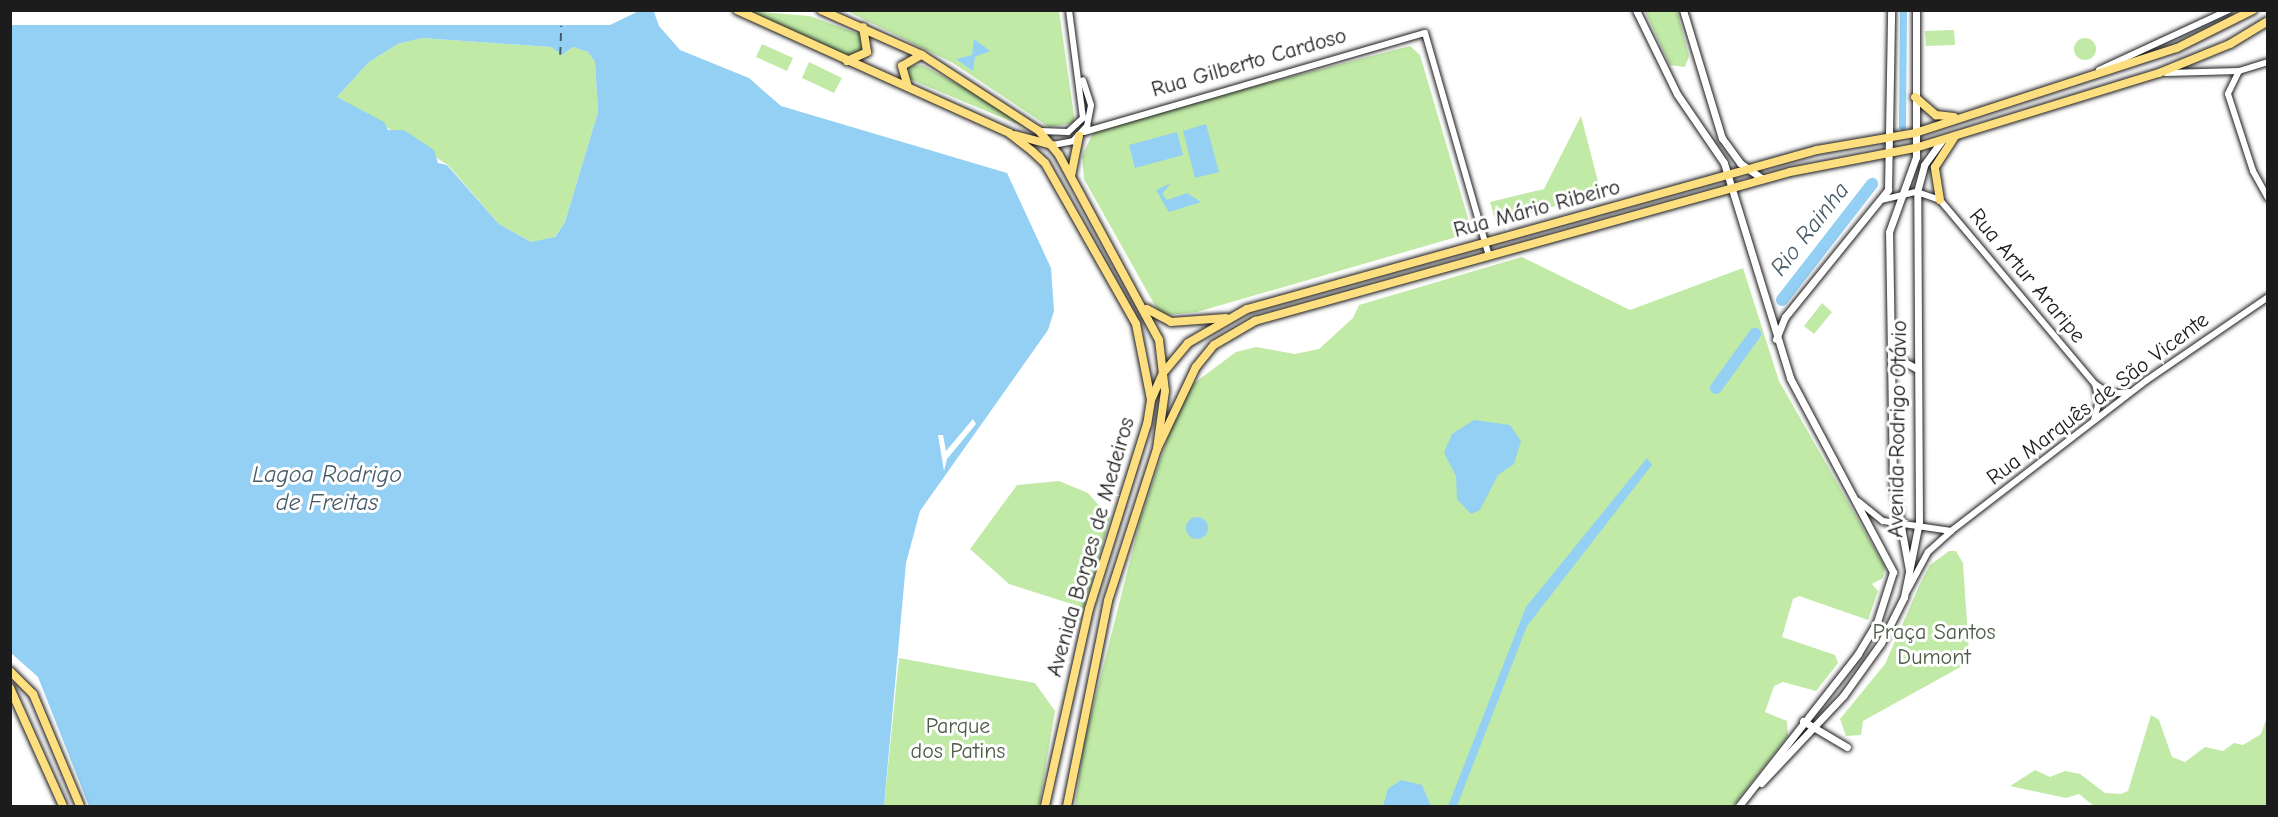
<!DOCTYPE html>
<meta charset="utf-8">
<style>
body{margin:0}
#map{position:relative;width:2278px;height:817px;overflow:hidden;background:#fff;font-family:"Comic Neue",sans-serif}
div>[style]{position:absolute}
.green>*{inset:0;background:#c0eaa6}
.round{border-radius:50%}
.water>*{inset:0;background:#93d0f4}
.pier>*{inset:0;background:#fff}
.canal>*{height:7px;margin:-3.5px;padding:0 3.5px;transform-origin:3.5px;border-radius:3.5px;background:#93d0f4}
.river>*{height:12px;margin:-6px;padding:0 6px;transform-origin:6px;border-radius:6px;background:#93d0f4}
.ferry>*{height:1.5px;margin-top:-0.75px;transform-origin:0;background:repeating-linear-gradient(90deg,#465b68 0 8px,transparent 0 14px)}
.roads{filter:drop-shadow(0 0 2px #1c1c1c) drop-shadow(0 0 2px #1c1c1c)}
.tertiary>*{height:6px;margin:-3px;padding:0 3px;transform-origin:3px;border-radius:3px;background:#fff}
.secondary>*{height:7px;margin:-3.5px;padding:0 3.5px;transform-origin:3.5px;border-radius:3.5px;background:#fff}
.trunk>*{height:8px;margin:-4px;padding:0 4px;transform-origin:4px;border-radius:4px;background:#fedf80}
span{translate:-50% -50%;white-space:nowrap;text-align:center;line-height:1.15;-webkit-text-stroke:6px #fff;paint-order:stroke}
.street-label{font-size:22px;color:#1c1c1c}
.park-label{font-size:22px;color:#4d5a45}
.water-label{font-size:24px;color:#465b68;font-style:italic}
.frame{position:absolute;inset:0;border:12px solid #1c1c1c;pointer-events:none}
</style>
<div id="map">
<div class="green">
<i style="clip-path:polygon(750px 11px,810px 16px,859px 34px,866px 50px,851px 57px)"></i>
<i style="clip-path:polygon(847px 11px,1059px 11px,1075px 123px,1049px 127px,953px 63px)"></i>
<i style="clip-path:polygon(1645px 11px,1677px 11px,1689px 56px,1685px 67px,1670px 65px)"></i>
<i style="clip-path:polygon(1954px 30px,1955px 45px,1926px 46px,1925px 31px)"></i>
<i class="round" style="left:2074px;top:38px;width:22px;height:22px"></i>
<i style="clip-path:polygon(422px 38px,551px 47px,562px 55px,573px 47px,588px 52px,595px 62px,598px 112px,565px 222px,553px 239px,531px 242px,499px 224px,448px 165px,337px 97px,369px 62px,398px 44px)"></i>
<i style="clip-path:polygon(762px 44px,793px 58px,787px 71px,756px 57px)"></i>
<i style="clip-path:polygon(1410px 46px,1420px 55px,1470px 225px,1467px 234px,1197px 312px,1167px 315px,1157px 309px,1084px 179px,1082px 156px,1092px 135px,1102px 126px)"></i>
<i style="clip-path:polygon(809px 62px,842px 78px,834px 93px,802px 78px)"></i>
<i style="clip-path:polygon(922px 65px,987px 100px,1027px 128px,907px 78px,910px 66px)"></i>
<i style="clip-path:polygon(1581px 116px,1601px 193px,1496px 223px,1490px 202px,1544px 189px)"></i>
<i style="clip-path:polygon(1522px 257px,1630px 310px,1743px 268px,1779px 381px,1885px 567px,1883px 578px,1872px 584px,1878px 591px,1868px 620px,1799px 596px,1793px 599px,1782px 637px,1835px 655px,1838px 663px,1816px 691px,1783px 682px,1774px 686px,1765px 712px,1787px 721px,1788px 736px,1733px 806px,1075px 806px,1084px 743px,1140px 521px,1175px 416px,1193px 384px,1236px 352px,1256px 347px,1295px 354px,1319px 349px,1353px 318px,1359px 305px)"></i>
<i style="clip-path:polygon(1822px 303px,1832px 312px,1814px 334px,1804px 326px)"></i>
<i style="clip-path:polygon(1059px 481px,1088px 493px,1110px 518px,1084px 608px,1009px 584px,970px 549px,1017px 485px)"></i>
<i style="clip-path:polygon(1949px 551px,1956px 551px,1963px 563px,1969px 653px,1964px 665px,1863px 721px,1861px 735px,1846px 736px,1840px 719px,1885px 664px,1920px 584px,1930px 565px)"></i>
<i style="clip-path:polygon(899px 658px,1035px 683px,1055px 711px,1039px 806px,884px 806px)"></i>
<i style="clip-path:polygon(2151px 715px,2159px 720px,2172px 757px,2185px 762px,2205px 747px,2223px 751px,2234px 743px,2243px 745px,2261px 734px,2267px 717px,2267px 806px,2094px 806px,2079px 794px,2066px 798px,2010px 786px,2035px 770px,2050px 777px,2065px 771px,2080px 774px,2105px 793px,2121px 794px,2128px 791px)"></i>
</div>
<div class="water">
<i style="clip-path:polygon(evenodd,639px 11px,654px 12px,659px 26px,680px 50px,749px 78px,781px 106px,1007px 173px,1051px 268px,1054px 311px,1048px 330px,920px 511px,906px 563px,884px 806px,89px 806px,38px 677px,11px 653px,10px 25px,610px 25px,639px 11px,422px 38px,551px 47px,562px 55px,573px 47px,588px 52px,595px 62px,598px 112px,565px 222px,555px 237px,531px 242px,499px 224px,447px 165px,438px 163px,434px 150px,404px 130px,388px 130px,384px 122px,337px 97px,369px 62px,398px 44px,422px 38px)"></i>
<i style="clip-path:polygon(974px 39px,990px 51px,975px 57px,973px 71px,956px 59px,972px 55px)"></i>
<i style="clip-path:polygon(1206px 124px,1219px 172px,1195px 178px,1183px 131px)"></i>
<i style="clip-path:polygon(1177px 132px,1183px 155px,1135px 168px,1129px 145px)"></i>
<i style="clip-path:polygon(1171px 183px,1162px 194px,1167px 200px,1187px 193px,1201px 202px,1169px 212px,1156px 190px)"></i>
<i style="clip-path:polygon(1474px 420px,1510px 425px,1521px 441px,1514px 464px,1498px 475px,1480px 510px,1471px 514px,1457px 499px,1456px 476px,1444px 453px,1452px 434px)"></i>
<i style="clip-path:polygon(1647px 458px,1652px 465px,1527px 626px,1457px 806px,1448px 806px,1526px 607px)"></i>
<i class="round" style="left:1186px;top:517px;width:22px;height:22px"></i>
<i style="clip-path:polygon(1401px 780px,1422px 785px,1431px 806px,1383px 806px,1388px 789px)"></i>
</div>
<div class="pier">
<i style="clip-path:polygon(973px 419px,976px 424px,947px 459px,944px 471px,938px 435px,943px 435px,946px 451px)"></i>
</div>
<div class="canal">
<i style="left:1902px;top:126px;width:116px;rotate:-89.5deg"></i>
</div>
<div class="river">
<i style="left:1782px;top:300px;width:147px;rotate:-52.2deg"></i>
<i style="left:1716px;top:388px;width:67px;rotate:-54.2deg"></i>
</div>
<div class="ferry">
<i style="left:560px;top:55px;width:29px;rotate:-88deg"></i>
</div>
<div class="roads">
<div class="tertiary">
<i style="left:2099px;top:70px;width:143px;rotate:-24.8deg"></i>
<i style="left:2239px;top:71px;width:25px;rotate:116deg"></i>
<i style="left:2228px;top:94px;width:81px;rotate:72deg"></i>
<i style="left:2253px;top:171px;width:31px;rotate:61deg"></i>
<i style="left:2166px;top:73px;width:73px;rotate:-1.6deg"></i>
<i style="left:2239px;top:71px;width:30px;rotate:-17deg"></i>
<i style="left:1040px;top:131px;width:28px;rotate:2deg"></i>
<i style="left:1068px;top:132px;width:21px;rotate:-43deg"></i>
<i style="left:1083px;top:118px;width:109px;rotate:-97.4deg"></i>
<i style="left:1084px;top:132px;width:355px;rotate:-16.2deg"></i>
<i style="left:1425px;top:33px;width:232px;rotate:74deg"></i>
<i style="left:1053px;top:145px;width:20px;rotate:-11deg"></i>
<i style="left:1073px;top:141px;width:21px;rotate:-47deg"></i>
<i style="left:1087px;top:126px;width:21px;rotate:-79deg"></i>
<i style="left:1091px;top:105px;width:26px;rotate:-108deg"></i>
<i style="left:1881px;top:200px;width:37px;rotate:-13deg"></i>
<i style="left:1917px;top:192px;width:24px;rotate:19deg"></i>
<i style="left:1940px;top:200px;width:241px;rotate:49.9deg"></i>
<i style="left:2095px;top:384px;width:18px;rotate:34deg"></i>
<i style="left:2110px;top:394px;width:19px;rotate:-6deg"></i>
<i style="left:2094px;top:420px;width:20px;rotate:-75deg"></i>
<i style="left:2099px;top:401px;width:17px;rotate:-103deg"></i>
<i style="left:1858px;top:501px;width:32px;rotate:39deg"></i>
<i style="left:1883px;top:521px;width:69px;rotate:8.4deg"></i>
<i style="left:1907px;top:591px;width:44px;rotate:-61.7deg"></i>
<i style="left:1928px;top:552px;width:31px;rotate:-42deg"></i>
<i style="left:1951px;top:531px;width:247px;rotate:-37.6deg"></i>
<i style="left:2147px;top:380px;width:147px;rotate:-34.4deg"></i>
</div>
<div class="secondary">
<i style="left:1636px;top:10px;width:93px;rotate:64deg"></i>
<i style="left:1677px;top:94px;width:83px;rotate:55.7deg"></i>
<i style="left:1724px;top:163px;width:225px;rotate:72.9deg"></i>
<i style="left:1790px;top:378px;width:220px;rotate:62deg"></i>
<i style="left:1893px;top:572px;width:52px;rotate:107.7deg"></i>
<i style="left:1877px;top:622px;width:37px;rotate:121deg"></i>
<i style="left:1858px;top:654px;width:193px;rotate:128.1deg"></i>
<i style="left:1683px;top:10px;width:134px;rotate:73.1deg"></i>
<i style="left:1722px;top:138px;width:31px;rotate:54deg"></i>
<i style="left:1740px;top:163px;width:28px;rotate:35deg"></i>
<i style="left:1776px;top:339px;width:24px;rotate:-68deg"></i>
<i style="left:1785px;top:317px;width:164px;rotate:-51deg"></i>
<i style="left:1888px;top:190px;width:180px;rotate:-89deg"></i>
<i style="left:1892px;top:355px;width:29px;rotate:29deg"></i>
<i style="left:1909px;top:570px;width:88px;rotate:-100.4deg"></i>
<i style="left:1893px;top:483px;width:251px;rotate:-90.9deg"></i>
<i style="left:1889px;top:232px;width:80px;rotate:-70.2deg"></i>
<i style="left:1916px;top:157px;width:147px;rotate:-90deg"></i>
<i style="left:1803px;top:721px;width:51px;rotate:30.6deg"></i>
<i style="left:1761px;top:783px;width:120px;rotate:-46.7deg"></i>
<i style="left:1843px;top:696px;width:65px;rotate:-54.4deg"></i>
<i style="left:1881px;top:643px;width:51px;rotate:-63.4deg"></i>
<i style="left:1904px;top:597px;width:76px;rotate:-78.7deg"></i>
<i style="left:1919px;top:522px;width:330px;rotate:-90.3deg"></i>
<i style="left:1917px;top:192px;width:28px;rotate:-75deg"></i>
<i style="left:1924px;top:165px;width:32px;rotate:-54deg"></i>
</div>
<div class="trunk">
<i style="left:737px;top:10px;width:299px;rotate:24.3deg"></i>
<i style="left:1009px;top:133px;width:29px;rotate:38deg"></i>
<i style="left:1032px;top:151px;width:18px;rotate:43deg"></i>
<i style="left:1045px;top:163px;width:185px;rotate:60.5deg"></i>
<i style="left:1136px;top:324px;width:77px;rotate:78.8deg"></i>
<i style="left:1151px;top:400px;width:24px;rotate:99deg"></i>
<i style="left:1147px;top:424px;width:194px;rotate:107.4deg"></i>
<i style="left:1089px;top:609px;width:202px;rotate:102.6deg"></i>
<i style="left:821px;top:10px;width:111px;rotate:24deg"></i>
<i style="left:922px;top:55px;width:140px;rotate:33deg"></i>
<i style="left:1039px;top:131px;width:31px;rotate:50deg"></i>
<i style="left:1059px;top:155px;width:210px;rotate:61.6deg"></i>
<i style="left:1159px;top:340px;width:51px;rotate:83.3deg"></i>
<i style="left:1165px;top:391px;width:59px;rotate:97.9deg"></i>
<i style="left:1157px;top:449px;width:160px;rotate:107.9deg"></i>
<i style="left:1108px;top:601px;width:209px;rotate:101.3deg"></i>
<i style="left:847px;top:61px;width:22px;rotate:-24deg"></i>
<i style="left:867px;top:52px;width:25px;rotate:-99deg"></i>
<i style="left:908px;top:87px;width:22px;rotate:-106deg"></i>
<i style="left:902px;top:66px;width:22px;rotate:-30deg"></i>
<i style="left:1915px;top:97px;width:28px;rotate:41deg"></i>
<i style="left:1936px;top:115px;width:18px;rotate:6deg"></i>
<i style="left:1015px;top:135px;width:39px;rotate:15deg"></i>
<i style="left:1071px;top:176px;width:41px;rotate:-78.7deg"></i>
<i style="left:1940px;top:200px;width:33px;rotate:-99deg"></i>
<i style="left:1935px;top:167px;width:37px;rotate:-57deg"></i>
<i style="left:1147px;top:309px;width:27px;rotate:28deg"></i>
<i style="left:1171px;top:322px;width:55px;rotate:-4.2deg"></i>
<i style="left:1151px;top:400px;width:30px;rotate:-66deg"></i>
<i style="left:1163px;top:373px;width:39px;rotate:-50deg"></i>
<i style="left:1188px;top:343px;width:68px;rotate:-30deg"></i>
<i style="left:1247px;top:309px;width:592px;rotate:-15.59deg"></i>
<i style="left:1817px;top:150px;width:99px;rotate:-9.8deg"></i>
<i style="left:1915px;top:133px;width:275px;rotate:-18deg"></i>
<i style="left:2177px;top:48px;width:85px;rotate:-26.6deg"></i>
<i style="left:1157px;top:449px;width:91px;rotate:-64.6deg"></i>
<i style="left:1196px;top:367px;width:28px;rotate:-51deg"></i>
<i style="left:1214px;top:345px;width:48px;rotate:-30.3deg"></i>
<i style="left:1255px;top:321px;width:555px;rotate:-15.56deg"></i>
<i style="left:1790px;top:172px;width:127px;rotate:-10.9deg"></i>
<i style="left:1915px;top:148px;width:255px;rotate:-17.1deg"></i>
<i style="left:2159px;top:73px;width:77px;rotate:-22.2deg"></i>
<i style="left:2230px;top:44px;width:44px;rotate:-31.2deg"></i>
<i style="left:10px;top:671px;width:33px;rotate:45deg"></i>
<i style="left:33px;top:694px;width:121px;rotate:67.2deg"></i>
<i style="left:10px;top:688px;width:129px;rotate:65.8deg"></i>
</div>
</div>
<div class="street-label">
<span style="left:1249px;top:63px;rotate:-16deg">Rua Gilberto Cardoso</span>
<span style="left:1537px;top:209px;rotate:-15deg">Rua Mário Ribeiro</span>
<span style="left:2027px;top:276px;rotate:50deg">Rua Artur Araripe</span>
<span style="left:2098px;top:399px;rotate:-37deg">Rua Marquês de São Vicente</span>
<span style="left:1898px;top:429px;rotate:-89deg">Avenida Rodrigo Otávio</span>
<span style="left:1091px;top:547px;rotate:-74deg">Avenida Borges de Medeiros</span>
</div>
<div class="park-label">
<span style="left:1934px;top:645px">Praça Santos<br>Dumont</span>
<span style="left:958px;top:739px">Parque<br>dos Patins</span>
</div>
<div class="water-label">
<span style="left:1810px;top:229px;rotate:-52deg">Rio Rainha</span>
<span style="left:327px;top:489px">Lagoa Rodrigo<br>de Freitas</span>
</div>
<div class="frame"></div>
</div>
